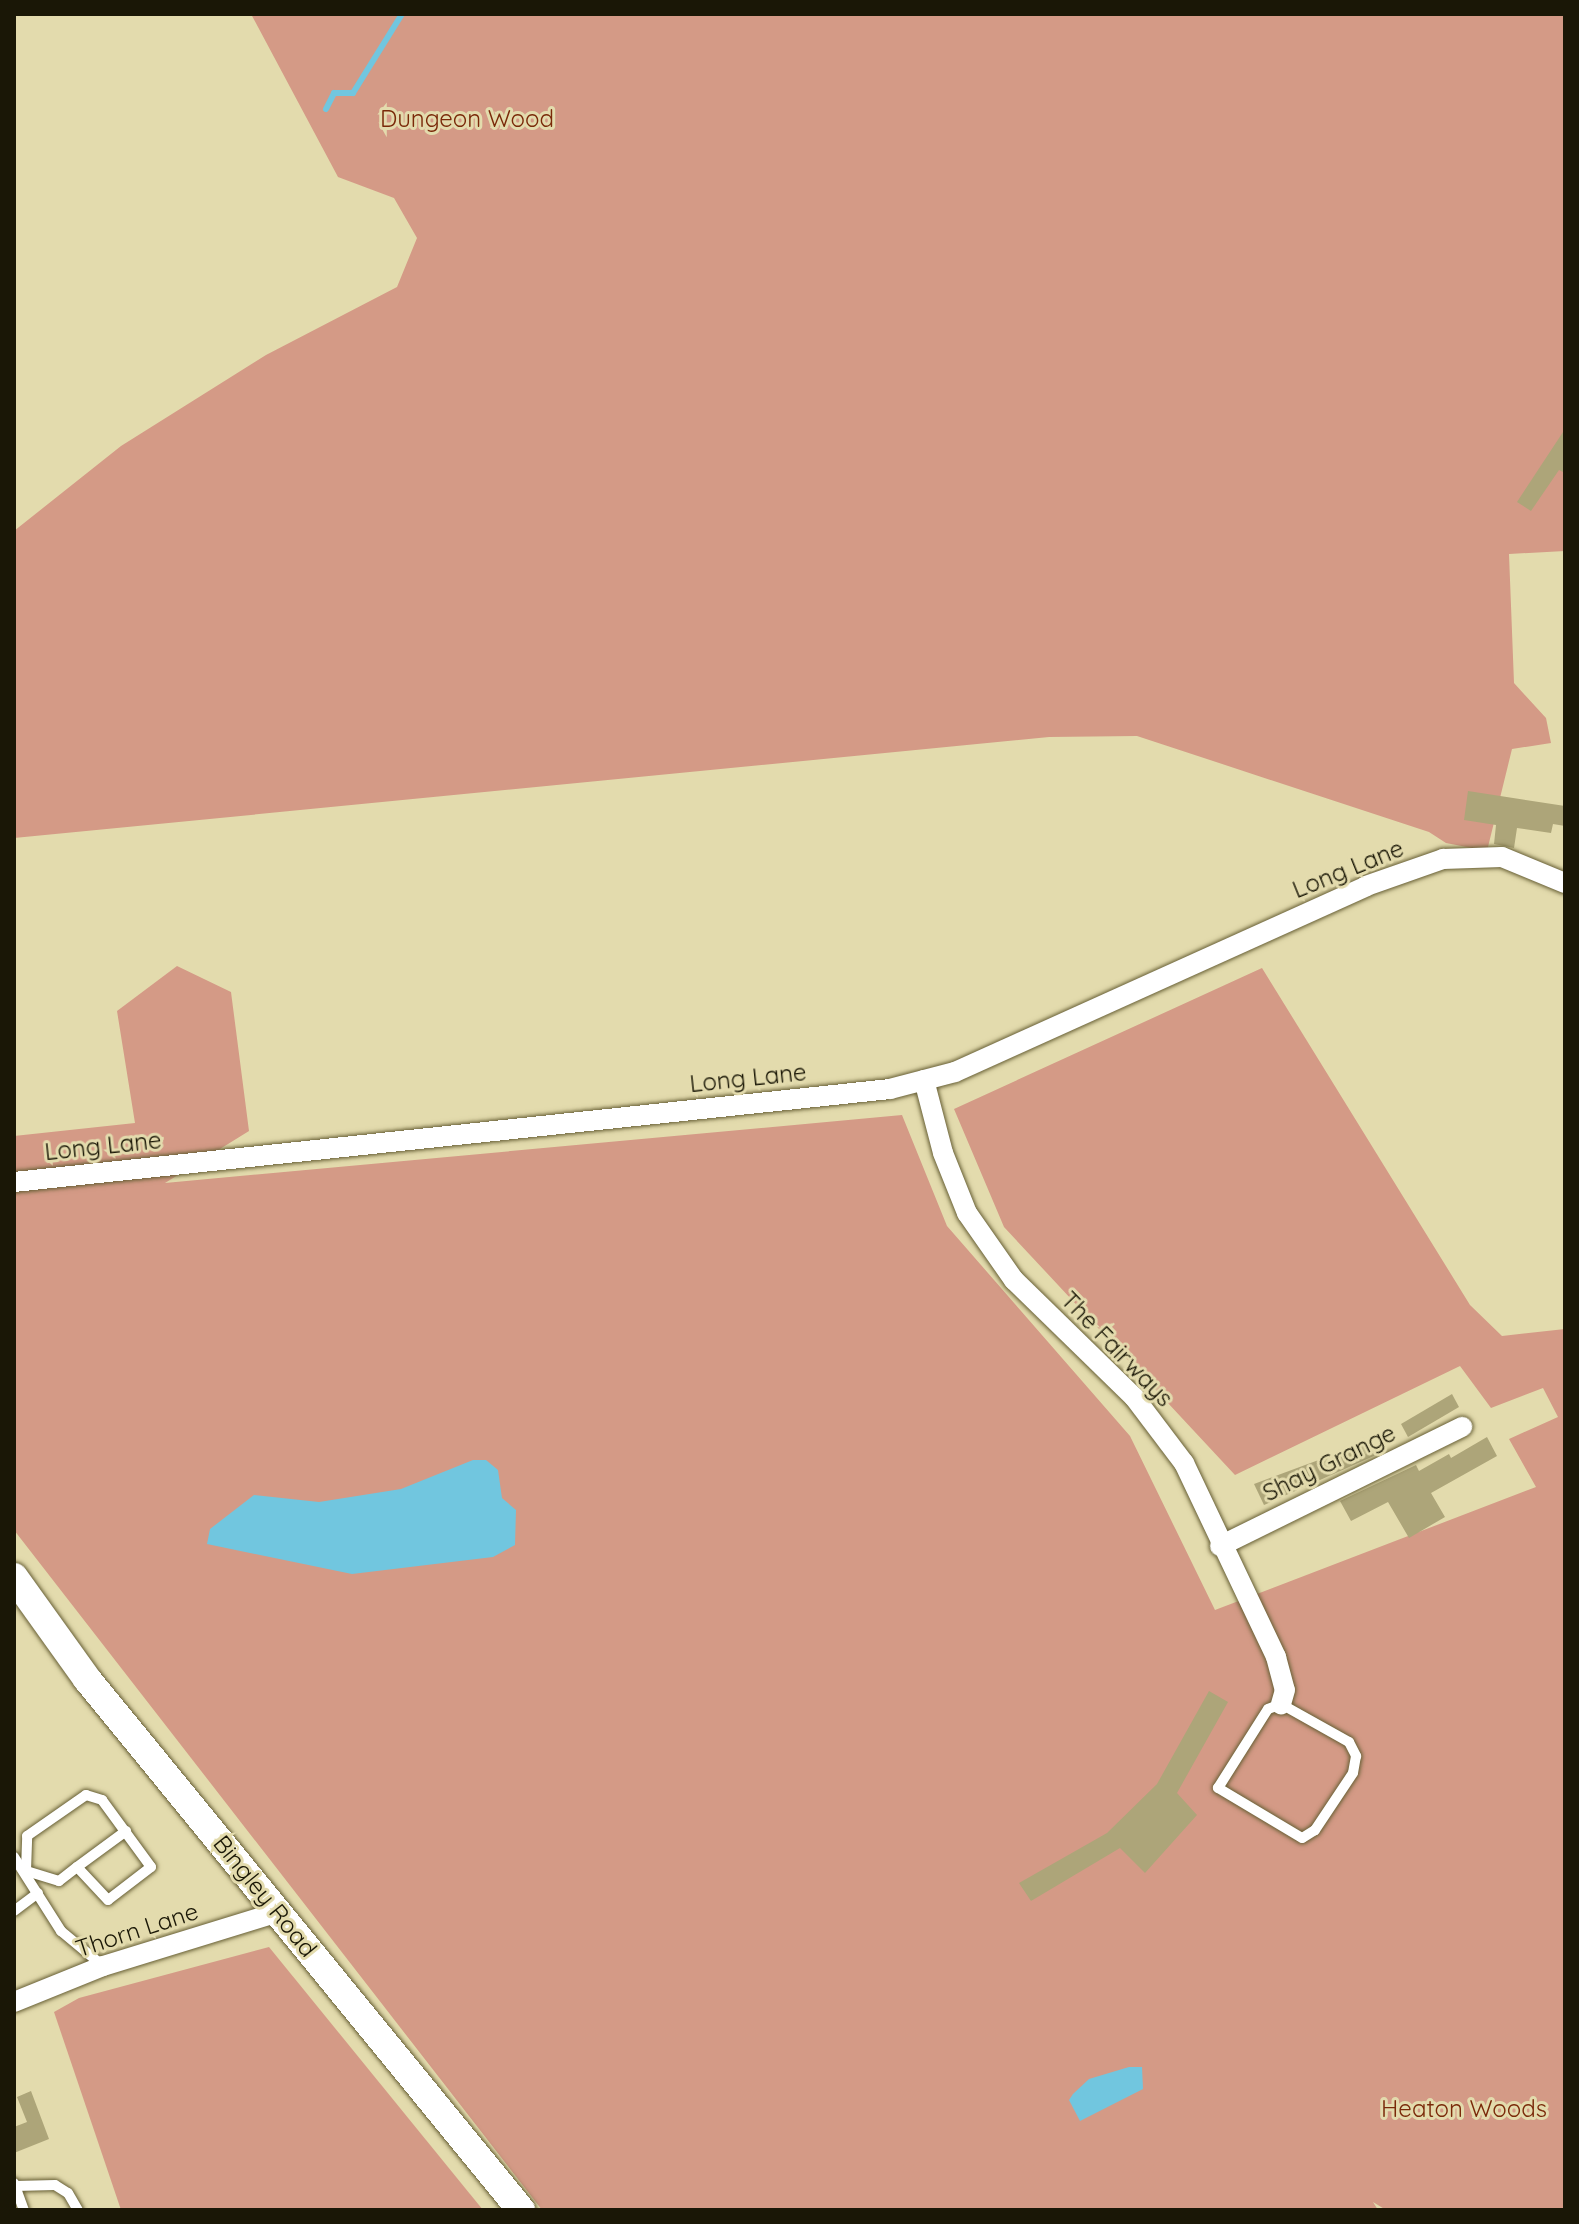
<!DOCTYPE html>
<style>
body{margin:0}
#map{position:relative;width:1579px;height:2224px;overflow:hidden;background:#e3dbad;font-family:Quicksand,sans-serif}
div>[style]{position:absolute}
.green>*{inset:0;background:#d49a86}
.water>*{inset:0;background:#71c6df}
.stream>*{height:6px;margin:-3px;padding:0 3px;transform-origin:3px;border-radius:3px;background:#71c6df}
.building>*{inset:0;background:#ada579}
.roads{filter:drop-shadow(0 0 2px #675f35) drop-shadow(0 0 2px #675f35)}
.lane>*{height:10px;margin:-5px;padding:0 5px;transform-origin:5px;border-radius:5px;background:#fff}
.street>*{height:20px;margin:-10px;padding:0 10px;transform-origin:10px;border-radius:10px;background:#fff}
.secondary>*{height:28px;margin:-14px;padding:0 14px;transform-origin:14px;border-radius:14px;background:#fff}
span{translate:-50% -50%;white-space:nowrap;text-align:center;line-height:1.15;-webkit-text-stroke:6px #e3dbad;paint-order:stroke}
.park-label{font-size:24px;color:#7a2909}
.street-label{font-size:24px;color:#1a1706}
.frame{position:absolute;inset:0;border:16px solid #1a1706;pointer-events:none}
</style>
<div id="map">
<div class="green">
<i style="clip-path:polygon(251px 14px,1565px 14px,1565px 551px,1509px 554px,1514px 683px,1546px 718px,1551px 743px,1512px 749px,1487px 851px,1446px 843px,1429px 832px,1137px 736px,1049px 737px,14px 838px,14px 531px,121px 446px,266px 355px,397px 287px,417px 238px,394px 198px,338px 177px)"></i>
<i style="clip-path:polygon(177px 966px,231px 992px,249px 1131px,165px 1183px,902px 1115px,947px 1226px,1130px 1436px,1215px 1610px,1536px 1487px,1509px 1439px,1558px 1417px,1543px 1388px,1491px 1408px,1460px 1366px,1235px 1475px,1004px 1227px,954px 1109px,1262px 968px,1470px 1305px,1502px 1336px,1565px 1329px,1565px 2210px,1386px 2210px,1373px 2202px,1378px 2210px,542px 2210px,14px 1530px,14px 1136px,135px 1123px,117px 1011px)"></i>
<i style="clip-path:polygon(269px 1947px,483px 2210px,121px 2210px,54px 2012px,79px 1998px)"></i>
</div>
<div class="water">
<i style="clip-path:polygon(473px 1460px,486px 1460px,498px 1470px,502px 1498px,516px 1510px,515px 1545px,493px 1557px,352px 1574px,207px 1544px,210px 1529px,254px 1495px,319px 1502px,401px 1489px)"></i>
<i style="clip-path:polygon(1129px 2067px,1142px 2067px,1143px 2089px,1080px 2121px,1069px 2100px,1073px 2094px,1089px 2079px)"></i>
</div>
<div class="stream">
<i style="left:326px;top:109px;width:18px;rotate:-63deg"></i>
<i style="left:334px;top:93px;width:19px"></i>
<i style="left:353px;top:93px;width:93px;rotate:-58.2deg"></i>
</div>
<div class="building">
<i style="clip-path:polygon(1565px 429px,1565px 473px,1559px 470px,1531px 511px,1517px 502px)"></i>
<i style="clip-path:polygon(1468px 791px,1565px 806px,1565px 826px,1553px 824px,1551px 833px,1517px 828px,1514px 848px,1494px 844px,1496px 825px,1464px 820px)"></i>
<i style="clip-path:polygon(1452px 1394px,1459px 1407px,1408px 1437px,1401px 1424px)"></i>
<i style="clip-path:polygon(1487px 1437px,1497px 1456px,1431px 1493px,1445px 1517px,1409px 1538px,1388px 1502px,1351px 1521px,1340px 1501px,1416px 1465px,1419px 1471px,1449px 1454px,1451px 1458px)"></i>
<i style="clip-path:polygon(1370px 1441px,1376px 1455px,1264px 1505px,1254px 1484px)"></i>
<i style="clip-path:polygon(1209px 1691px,1228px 1702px,1177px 1793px,1197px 1815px,1145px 1873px,1120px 1848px,1031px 1901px,1019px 1883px,1107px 1833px,1157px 1784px)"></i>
<i style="clip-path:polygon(31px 2091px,49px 2139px,14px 2153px,14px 2127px,27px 2122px,17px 2097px)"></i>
</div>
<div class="roads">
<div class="lane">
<i style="left:1281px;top:1704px;width:78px;rotate:29.2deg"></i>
<i style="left:1349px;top:1742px;width:16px;rotate:63deg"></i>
<i style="left:1356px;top:1756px;width:17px;rotate:100deg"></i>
<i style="left:1353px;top:1773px;width:69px;rotate:123.7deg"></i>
<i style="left:1315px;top:1830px;width:15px;rotate:148deg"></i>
<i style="left:1302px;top:1838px;width:98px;rotate:-149.2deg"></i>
<i style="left:1218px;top:1788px;width:93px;rotate:-57.7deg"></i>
<i style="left:1268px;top:1709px;width:14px;rotate:-21deg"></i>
<i style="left:86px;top:1795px;width:17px;rotate:17deg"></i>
<i style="left:102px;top:1800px;width:83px;rotate:53.8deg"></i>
<i style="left:151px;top:1867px;width:54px;rotate:142.5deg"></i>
<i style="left:108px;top:1900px;width:45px;rotate:-133.2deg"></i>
<i style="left:77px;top:1867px;width:23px;rotate:142deg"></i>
<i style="left:59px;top:1881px;width:34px;rotate:-163deg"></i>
<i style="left:26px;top:1871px;width:35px;rotate:-88deg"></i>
<i style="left:27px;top:1836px;width:72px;rotate:-34.8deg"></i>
<i style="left:14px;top:1857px;width:88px;rotate:57.6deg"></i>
<i style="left:61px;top:1931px;width:55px;rotate:39.8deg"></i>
<i style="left:77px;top:1867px;width:61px;rotate:-36.3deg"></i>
<i style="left:14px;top:1911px;width:30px;rotate:-37deg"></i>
<i style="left:14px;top:2183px;width:29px;rotate:70deg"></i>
<i style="left:15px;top:2186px;width:40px;rotate:-1.4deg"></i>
<i style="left:55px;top:2185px;width:15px;rotate:32deg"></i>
<i style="left:68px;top:2193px;width:20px;rotate:60deg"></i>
</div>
<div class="street">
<i style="left:924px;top:1080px;width:75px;rotate:75.4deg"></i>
<i style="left:943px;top:1153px;width:65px;rotate:68.2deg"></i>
<i style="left:967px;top:1213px;width:82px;rotate:55deg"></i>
<i style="left:1014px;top:1280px;width:168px;rotate:44.3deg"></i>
<i style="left:1134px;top:1397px;width:83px;rotate:52.9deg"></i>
<i style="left:1184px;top:1463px;width:215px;rotate:64.6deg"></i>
<i style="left:1276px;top:1657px;width:34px;rotate:75deg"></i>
<i style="left:1285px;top:1690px;width:15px;rotate:106deg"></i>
<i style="left:14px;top:1182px;width:881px;rotate:-6.06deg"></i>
<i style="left:890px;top:1089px;width:67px;rotate:-14.7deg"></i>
<i style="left:955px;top:1072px;width:451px;rotate:-24.3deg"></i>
<i style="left:1366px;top:886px;width:82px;rotate:-19.3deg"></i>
<i style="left:1443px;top:859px;width:59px;rotate:-1.9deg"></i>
<i style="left:1502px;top:857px;width:68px;rotate:22.4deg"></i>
<i style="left:1220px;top:1546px;width:270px;rotate:-26.2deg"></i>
<i style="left:14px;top:2002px;width:96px;rotate:-22deg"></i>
<i style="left:103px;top:1966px;width:183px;rotate:-17.1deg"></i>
</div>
<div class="secondary">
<i style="left:14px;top:1577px;width:125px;rotate:54.4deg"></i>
<i style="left:87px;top:1679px;width:686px;rotate:50.74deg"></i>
</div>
</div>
<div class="park-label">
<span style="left:467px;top:119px">Dungeon Wood</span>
<span style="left:1464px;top:2109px">Heaton Woods</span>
</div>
<div class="street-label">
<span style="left:1348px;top:869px;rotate:-22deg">Long Lane</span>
<span style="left:748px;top:1078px;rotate:-6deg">Long Lane</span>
<span style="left:103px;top:1146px;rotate:-6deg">Long Lane</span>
<span style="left:1117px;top:1349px;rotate:46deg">The Fairways</span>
<span style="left:1329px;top:1463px;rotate:-26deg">Shay Grange</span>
<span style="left:265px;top:1896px;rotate:51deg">Bingley Road</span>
<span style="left:137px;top:1930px;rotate:-18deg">Thorn Lane</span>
</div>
<div class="frame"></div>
</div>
